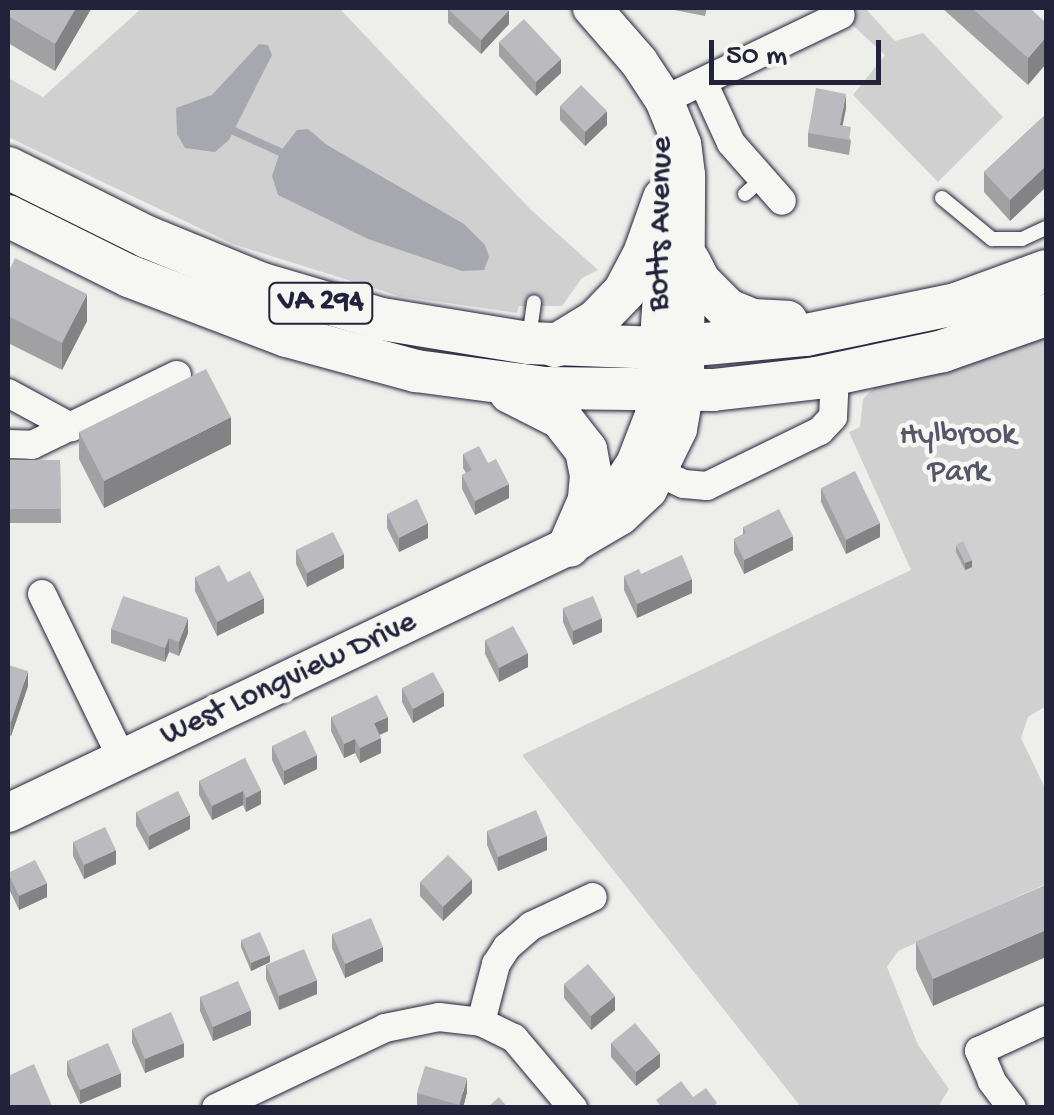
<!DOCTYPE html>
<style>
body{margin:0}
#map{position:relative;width:1054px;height:1115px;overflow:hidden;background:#eeeeeb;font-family:"Gochi Hand",sans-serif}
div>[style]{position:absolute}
.green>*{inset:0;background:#d0d0d1}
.water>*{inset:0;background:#a7a7af}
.stream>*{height:8px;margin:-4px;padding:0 4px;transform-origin:4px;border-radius:4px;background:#a7a7af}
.roads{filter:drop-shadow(0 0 2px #22223b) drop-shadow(0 0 2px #22223b)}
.lane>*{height:14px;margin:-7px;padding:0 7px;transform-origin:7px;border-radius:7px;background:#f6f6f2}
.street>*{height:28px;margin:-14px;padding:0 14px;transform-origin:14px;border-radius:14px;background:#f6f6f2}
.secondary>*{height:38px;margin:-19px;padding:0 19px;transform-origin:19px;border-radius:19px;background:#f6f6f2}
.primary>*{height:42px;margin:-21px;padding:0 21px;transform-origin:21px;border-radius:21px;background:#f6f6f2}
.wall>*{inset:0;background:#a1a1a4}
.shaded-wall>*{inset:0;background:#838386}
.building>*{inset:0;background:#bbbbbf}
span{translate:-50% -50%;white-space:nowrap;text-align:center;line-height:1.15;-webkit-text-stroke:9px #f6f6f2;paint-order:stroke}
.shield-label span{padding:2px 8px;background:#f6f6f2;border:2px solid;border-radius:8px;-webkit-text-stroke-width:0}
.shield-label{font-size:30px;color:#22223b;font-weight:700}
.street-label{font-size:32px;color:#22223b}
.park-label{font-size:32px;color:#565668}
.frame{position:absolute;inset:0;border:10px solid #22223b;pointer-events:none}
.scale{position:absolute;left:709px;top:40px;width:172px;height:45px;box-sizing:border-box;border:5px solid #22223b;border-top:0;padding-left:12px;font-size:30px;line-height:35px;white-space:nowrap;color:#22223b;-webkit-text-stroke:8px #f6f6f2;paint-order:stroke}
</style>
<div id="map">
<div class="green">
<i style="clip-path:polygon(142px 8px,339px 8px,530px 209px,598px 270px,582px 278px,562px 306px,519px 306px,517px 313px,399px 296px,233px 244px,8px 137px,8px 78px,43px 97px)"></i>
<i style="clip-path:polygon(834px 8px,865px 8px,895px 41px,923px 33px,1003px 117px,938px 182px,853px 95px,885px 55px)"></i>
<i style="clip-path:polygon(1046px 330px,1046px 706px,1028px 717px,1021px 738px,1046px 790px,1046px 884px,898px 951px,887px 967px,918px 1045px,949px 1089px,938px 1107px,801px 1107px,522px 755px,911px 570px,849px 432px,860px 427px,863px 399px,879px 383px)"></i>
</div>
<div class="water">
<i style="clip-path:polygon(259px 44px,268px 45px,272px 55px,229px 140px,215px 152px,185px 148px,177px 134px,176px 108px,212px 95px)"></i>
<i style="clip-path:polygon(308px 129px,327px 145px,464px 224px,485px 245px,489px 257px,484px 270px,462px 271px,368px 239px,278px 195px,272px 176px,280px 152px,297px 130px)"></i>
</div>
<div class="stream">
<i style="left:234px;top:131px;width:51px;rotate:24.5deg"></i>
</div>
<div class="roads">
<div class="lane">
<i style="left:745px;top:194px;width:21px;rotate:-41deg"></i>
<i style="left:942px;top:198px;width:65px;rotate:39.4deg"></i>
<i style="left:992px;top:239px;width:30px"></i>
<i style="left:1022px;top:239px;width:26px;rotate:-25deg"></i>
<i style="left:529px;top:338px;width:36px;rotate:-82deg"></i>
</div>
<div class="street">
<i style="left:703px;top:82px;width:67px;rotate:65.3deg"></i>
<i style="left:731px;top:143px;width:77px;rotate:48.7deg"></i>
<i style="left:664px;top:100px;width:196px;rotate:-25.7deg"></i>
<i style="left:8px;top:393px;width:72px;rotate:28.4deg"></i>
<i style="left:8px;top:444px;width:24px;rotate:2deg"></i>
<i style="left:32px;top:445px;width:161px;rotate:-25.8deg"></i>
<i style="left:660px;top:473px;width:26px;rotate:25deg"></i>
<i style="left:684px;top:484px;width:23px;rotate:5deg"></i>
<i style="left:707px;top:486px;width:126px;rotate:-26deg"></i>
<i style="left:820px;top:431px;width:19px;rotate:-47deg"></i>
<i style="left:833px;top:417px;width:41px;rotate:-87.2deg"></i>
<i style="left:42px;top:594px;width:183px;rotate:64.1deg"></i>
<i style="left:481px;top:1022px;width:60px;rotate:-75.5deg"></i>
<i style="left:496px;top:964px;width:20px;rotate:-57deg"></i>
<i style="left:507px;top:947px;width:32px;rotate:-41deg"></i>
<i style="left:531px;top:926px;width:68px;rotate:-25.1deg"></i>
<i style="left:216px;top:1108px;width:187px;rotate:-25.3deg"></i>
<i style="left:385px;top:1028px;width:55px;rotate:-11.5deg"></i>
<i style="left:439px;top:1017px;width:42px;rotate:6.8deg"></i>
<i style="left:481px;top:1022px;width:37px;rotate:26deg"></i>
<i style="left:514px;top:1038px;width:92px;rotate:49.9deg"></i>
<i style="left:1012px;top:1108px;width:34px;rotate:-127deg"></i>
<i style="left:992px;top:1081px;width:33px;rotate:-113deg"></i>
<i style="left:979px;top:1051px;width:74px;rotate:-24.8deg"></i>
</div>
<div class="secondary">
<i style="left:607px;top:506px;width:50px;rotate:-56.3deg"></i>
<i style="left:635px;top:464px;width:53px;rotate:-68.8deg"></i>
<i style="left:654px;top:415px;width:152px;rotate:-86.2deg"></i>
<i style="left:8px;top:813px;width:621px;rotate:-25.45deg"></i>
<i style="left:569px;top:546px;width:59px;rotate:-30.5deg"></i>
<i style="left:620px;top:516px;width:38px;rotate:-43deg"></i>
<i style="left:648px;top:490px;width:68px;rotate:-63.8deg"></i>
<i style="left:678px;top:429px;width:40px;rotate:-80deg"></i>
<i style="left:685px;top:390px;width:215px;rotate:-89.7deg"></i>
<i style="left:686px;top:175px;width:31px;rotate:-97deg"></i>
<i style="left:682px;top:144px;width:48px;rotate:-112.2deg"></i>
<i style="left:664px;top:100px;width:45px;rotate:-123.3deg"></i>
<i style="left:639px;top:62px;width:72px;rotate:-131deg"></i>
</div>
<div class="primary">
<i style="left:8px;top:168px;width:155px;rotate:26.4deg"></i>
<i style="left:147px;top:237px;width:124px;rotate:22.2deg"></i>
<i style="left:262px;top:284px;width:125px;rotate:16.3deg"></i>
<i style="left:382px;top:319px;width:148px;rotate:9.3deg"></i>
<i style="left:528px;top:343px;width:132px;rotate:2.2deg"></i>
<i style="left:660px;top:348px;width:147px;rotate:-5.1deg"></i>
<i style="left:806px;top:335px;width:153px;rotate:-11.7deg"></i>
<i style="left:956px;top:304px;width:96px;rotate:-20.1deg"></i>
<i style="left:8px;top:216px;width:135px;rotate:26.4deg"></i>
<i style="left:129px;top:276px;width:169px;rotate:20.8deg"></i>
<i style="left:287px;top:336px;width:134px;rotate:15.2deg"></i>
<i style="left:416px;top:371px;width:131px;rotate:7.5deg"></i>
<i style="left:546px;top:388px;width:167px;rotate:0.7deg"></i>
<i style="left:713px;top:390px;width:104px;rotate:-6.6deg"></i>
<i style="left:816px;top:378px;width:130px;rotate:-12deg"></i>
<i style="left:943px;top:351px;width:109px;rotate:-19.3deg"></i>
<i style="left:689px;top:261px;width:22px;rotate:63deg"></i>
<i style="left:699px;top:281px;width:41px;rotate:45deg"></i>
<i style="left:728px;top:310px;width:27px;rotate:22deg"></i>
<i style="left:753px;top:320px;width:34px;rotate:3deg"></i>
<i style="left:555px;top:346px;width:48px;rotate:-31.4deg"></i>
<i style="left:596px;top:321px;width:40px;rotate:-46deg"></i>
<i style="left:624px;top:292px;width:43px;rotate:-62.2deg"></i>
<i style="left:644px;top:254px;width:59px;rotate:-70.3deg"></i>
<i style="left:510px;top:392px;width:57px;rotate:27deg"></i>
<i style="left:561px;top:418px;width:41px;rotate:52deg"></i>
<i style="left:586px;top:450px;width:25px;rotate:79deg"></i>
<i style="left:591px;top:475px;width:25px;rotate:95deg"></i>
<i style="left:589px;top:500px;width:50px;rotate:113.5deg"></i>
</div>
</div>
<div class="wall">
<i style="clip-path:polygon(8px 8px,91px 8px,91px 9px,55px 71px,8px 43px)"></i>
<i style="clip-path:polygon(669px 8px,707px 8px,705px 16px,669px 9px)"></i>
<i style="clip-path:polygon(942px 8px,1030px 8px,1028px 85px)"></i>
<i style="clip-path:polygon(448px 9px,509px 24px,481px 54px,448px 23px)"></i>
<i style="clip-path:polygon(499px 42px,561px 73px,536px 96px,499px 56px)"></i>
<i style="clip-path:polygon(560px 106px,607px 125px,585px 146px,560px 120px)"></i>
<i style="clip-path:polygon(846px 108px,842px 126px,851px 141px,849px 155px,808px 147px,808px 133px)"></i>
<i style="clip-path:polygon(1046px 114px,1046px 187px,1010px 221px,984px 192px,984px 172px)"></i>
<i style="clip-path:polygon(8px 273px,87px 321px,62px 370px,8px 343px)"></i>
<i style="clip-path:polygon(79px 432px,231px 444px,104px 508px,79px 459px)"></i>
<i style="clip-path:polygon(463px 454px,488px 463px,509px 498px,475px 515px,462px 489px,462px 475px,466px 473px,463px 468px)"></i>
<i style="clip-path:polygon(8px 460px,60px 460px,61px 523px,8px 523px)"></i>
<i style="clip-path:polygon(821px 488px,880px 537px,846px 554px,821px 502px)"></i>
<i style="clip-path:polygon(387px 514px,428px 538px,399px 552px,387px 528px)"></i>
<i style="clip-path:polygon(743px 527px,793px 550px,744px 574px,734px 553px,734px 539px,743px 534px)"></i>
<i style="clip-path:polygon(956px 545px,972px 567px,965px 570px,956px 552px)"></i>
<i style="clip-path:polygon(296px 550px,344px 568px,307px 587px,296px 564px)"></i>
<i style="clip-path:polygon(624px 576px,692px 593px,637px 618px,624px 590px)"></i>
<i style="clip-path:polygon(195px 577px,228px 582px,264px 613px,217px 636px,195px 591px)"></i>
<i style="clip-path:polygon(563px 608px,602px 632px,573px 645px,563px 622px)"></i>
<i style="clip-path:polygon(111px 629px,188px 633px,179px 656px,169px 652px,165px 662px,111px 643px)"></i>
<i style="clip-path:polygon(485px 640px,528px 667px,499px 682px,485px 654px)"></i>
<i style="clip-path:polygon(8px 665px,28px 686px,11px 736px,8px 735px)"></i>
<i style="clip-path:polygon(402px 688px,444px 706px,413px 723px,402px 702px)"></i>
<i style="clip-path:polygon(331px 717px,388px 731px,380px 735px,381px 753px,360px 763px,355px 753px,344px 758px,331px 731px)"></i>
<i style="clip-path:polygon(272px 746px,317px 769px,284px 785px,272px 760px)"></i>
<i style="clip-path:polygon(245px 758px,261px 804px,246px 812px,243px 805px,212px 820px,199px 795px,199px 781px)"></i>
<i style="clip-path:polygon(136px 812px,190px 829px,149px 850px,136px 826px)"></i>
<i style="clip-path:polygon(487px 831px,547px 850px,498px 871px,487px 845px)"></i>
<i style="clip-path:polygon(73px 842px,116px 864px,84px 879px,73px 856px)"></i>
<i style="clip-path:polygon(8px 873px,47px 897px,19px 910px,8px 887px)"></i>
<i style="clip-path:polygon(420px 882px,472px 893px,443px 921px,420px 896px)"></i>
<i style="clip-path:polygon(1046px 885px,933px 1006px,916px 969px,916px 942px)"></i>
<i style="clip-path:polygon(332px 934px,383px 961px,345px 978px,332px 948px)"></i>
<i style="clip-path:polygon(241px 940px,270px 962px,251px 971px,241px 947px)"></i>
<i style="clip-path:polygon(266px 965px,317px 994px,279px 1010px,266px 979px)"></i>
<i style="clip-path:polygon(564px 984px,615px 1010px,591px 1030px,564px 998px)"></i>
<i style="clip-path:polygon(200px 997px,251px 1025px,213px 1041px,200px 1011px)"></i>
<i style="clip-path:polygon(132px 1029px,184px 1057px,145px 1073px,132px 1043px)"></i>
<i style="clip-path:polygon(611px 1043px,660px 1067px,636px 1086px,611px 1057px)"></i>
<i style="clip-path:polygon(67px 1061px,121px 1087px,80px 1104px,67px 1075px)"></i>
<i style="clip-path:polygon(467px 1092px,463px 1108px,417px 1107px,417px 1093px)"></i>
</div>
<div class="shaded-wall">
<i style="clip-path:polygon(76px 8px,91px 8px,91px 9px,55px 71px,55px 44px)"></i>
<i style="clip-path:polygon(509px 10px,509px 24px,481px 54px,481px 40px)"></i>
<i style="clip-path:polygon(1046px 37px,1046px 64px,1028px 85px,1028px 58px)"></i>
<i style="clip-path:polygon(561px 59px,561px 73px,536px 96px,536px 82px)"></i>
<i style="clip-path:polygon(846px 94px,846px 108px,840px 139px,840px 125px)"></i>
<i style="clip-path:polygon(607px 111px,607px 125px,585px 146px,585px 132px)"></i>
<i style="clip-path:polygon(1046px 166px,1046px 187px,1010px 221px,1010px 200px)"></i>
<i style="clip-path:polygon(87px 294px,87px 321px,62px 370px,62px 343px)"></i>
<i style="clip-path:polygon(231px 417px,231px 444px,104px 508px,104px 481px)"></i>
<i style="clip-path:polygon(509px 484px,509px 498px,475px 515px,475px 501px)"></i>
<i style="clip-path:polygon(428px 523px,428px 538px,399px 552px,399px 538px)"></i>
<i style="clip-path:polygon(880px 523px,880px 537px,846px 554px,846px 540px)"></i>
<i style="clip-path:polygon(793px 536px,793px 550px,744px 574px,744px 560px)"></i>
<i style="clip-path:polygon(344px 554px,344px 568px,307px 587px,307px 573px)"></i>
<i style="clip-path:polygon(972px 560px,972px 567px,965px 570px,965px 563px)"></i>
<i style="clip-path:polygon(692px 579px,692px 593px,637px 618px,637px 604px)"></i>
<i style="clip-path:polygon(264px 598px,264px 613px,217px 636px,217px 622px)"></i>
<i style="clip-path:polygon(188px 618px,188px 633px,179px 656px,179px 642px)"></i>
<i style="clip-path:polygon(602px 618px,602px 632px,573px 645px,573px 631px)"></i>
<i style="clip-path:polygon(169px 638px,169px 652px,165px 662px,165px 648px)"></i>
<i style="clip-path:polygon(528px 653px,528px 667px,499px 682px,499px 668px)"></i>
<i style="clip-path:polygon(28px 671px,28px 686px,11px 736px,11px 722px)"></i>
<i style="clip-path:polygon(444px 692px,444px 706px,413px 723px,413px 709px)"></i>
<i style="clip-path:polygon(388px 717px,388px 731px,374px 737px,374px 723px)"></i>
<i style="clip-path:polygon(381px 738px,381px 753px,360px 763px,360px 748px)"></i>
<i style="clip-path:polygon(355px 739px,355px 753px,344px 758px,344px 744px)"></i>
<i style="clip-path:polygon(317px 755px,317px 769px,284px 785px,284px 771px)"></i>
<i style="clip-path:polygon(261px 790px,261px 804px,246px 812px,246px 798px)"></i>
<i style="clip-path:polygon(243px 791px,243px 805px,212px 820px,212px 806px)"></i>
<i style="clip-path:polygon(190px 815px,190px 829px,149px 850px,149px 836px)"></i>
<i style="clip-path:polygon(547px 836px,547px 850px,498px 871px,498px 857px)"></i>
<i style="clip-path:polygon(116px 850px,116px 864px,84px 879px,84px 865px)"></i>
<i style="clip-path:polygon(472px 879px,472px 893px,443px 921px,443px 907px)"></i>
<i style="clip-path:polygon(47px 883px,47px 897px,19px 910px,19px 896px)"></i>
<i style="clip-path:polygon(1046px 930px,1046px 957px,933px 1006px,933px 979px)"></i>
<i style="clip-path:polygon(383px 947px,383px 961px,345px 978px,345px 964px)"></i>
<i style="clip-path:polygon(270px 955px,270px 962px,251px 971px,251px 963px)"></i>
<i style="clip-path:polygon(317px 980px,317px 994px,279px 1010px,279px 996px)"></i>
<i style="clip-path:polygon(615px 996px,615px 1010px,591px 1030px,591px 1016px)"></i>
<i style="clip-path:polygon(251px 1010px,251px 1025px,213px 1041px,213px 1027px)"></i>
<i style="clip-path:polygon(184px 1043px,184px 1057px,145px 1073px,145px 1059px)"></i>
<i style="clip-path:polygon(660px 1053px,660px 1067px,636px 1086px,636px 1072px)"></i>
<i style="clip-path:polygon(121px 1073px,121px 1087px,80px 1104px,80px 1090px)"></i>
<i style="clip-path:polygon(467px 1078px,467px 1092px,463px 1108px,459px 1108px)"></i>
</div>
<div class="building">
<i style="clip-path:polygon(8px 8px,76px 8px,55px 44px,8px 16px)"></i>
<i style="clip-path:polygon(449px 8px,507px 8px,509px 10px,481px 40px,448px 9px)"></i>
<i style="clip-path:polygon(972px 8px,1030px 8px,1046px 23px,1046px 37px,1028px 58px)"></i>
<i style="clip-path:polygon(524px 19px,561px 59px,536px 82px,499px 42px)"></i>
<i style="clip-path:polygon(581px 85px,607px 111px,585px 132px,560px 106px)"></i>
<i style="clip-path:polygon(816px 88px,846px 94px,840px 125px,851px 127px,849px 140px,808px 133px)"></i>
<i style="clip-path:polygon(1046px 114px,1046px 166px,1010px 200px,984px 172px)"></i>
<i style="clip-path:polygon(15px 258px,87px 294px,62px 343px,8px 316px,8px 273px)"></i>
<i style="clip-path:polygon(206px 369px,231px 417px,104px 481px,79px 432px)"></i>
<i style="clip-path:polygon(479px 446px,488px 463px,496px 459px,509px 484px,475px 501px,462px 475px,472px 470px,463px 454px)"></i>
<i style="clip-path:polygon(8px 460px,60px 460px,61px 509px,8px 509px)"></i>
<i style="clip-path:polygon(855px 471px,880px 523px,846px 540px,821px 488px)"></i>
<i style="clip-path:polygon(417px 499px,428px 523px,399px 538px,387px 514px)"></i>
<i style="clip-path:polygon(779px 509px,793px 536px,744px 560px,734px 539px,746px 533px,743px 527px)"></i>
<i style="clip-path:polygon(333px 532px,344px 554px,307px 573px,296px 550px)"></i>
<i style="clip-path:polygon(963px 541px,972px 560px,965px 563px,956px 545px)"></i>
<i style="clip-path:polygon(682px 555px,692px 579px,637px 604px,624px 576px,639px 569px,641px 574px)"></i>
<i style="clip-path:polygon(219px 565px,228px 582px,250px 571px,264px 598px,217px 622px,195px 577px)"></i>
<i style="clip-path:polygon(123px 596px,188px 618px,179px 642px,169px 638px,165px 648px,111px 629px)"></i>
<i style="clip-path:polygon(593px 596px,602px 618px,573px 631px,563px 608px)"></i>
<i style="clip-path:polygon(513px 626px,528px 653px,499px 668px,485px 640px)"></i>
<i style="clip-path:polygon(8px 665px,28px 671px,11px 722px,8px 721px)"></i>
<i style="clip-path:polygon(433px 672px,444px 692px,413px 709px,402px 688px)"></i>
<i style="clip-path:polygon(377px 695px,388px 717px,374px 723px,381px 738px,360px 748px,355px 739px,344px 744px,331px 717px)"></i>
<i style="clip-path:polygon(305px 730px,317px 755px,284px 771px,272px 746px)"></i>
<i style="clip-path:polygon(245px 758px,261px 790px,246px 798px,243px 791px,212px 806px,199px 781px)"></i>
<i style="clip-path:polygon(178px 791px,190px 815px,149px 836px,136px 812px)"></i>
<i style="clip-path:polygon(536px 810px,547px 836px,498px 857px,487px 831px)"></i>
<i style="clip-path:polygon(105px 827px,116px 850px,84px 865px,73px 842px)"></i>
<i style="clip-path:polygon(448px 855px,472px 879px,443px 907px,420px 882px)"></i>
<i style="clip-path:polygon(35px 860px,47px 883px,19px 896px,8px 873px)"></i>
<i style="clip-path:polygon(1046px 885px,1046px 930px,933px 979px,916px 942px)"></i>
<i style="clip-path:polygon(371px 918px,383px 947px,345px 964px,332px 934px)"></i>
<i style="clip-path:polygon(260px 932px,270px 955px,251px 963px,241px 940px)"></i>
<i style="clip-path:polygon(304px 949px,317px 980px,279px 996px,266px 965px)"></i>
<i style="clip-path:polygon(588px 964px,615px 996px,591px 1016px,564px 984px)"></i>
<i style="clip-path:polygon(238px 981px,251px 1010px,213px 1027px,200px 997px)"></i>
<i style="clip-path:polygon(171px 1012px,184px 1043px,145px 1059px,132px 1029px)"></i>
<i style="clip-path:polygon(635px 1023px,660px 1053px,636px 1072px,611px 1043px)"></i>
<i style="clip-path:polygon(108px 1043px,121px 1073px,80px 1090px,67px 1061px)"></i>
<i style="clip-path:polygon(34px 1064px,52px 1106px,10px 1108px,8px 1102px,8px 1076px)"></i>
<i style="clip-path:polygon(425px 1066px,467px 1078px,459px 1105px,417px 1093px)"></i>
<i style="clip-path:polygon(681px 1081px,693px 1097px,706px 1088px,717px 1103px,711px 1108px,662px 1108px,656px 1100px)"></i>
<i style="clip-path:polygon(499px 1097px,508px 1108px,487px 1108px)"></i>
</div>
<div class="shield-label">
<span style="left:321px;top:303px">VA 294</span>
</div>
<div class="street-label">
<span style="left:662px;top:224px;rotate:-89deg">Botts Avenue</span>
<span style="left:289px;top:680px;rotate:-25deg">West Longview Drive</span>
</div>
<div class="park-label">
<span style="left:958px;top:455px">Hylbrook<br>Park</span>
</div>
<div class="frame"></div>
<div class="scale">50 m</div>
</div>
